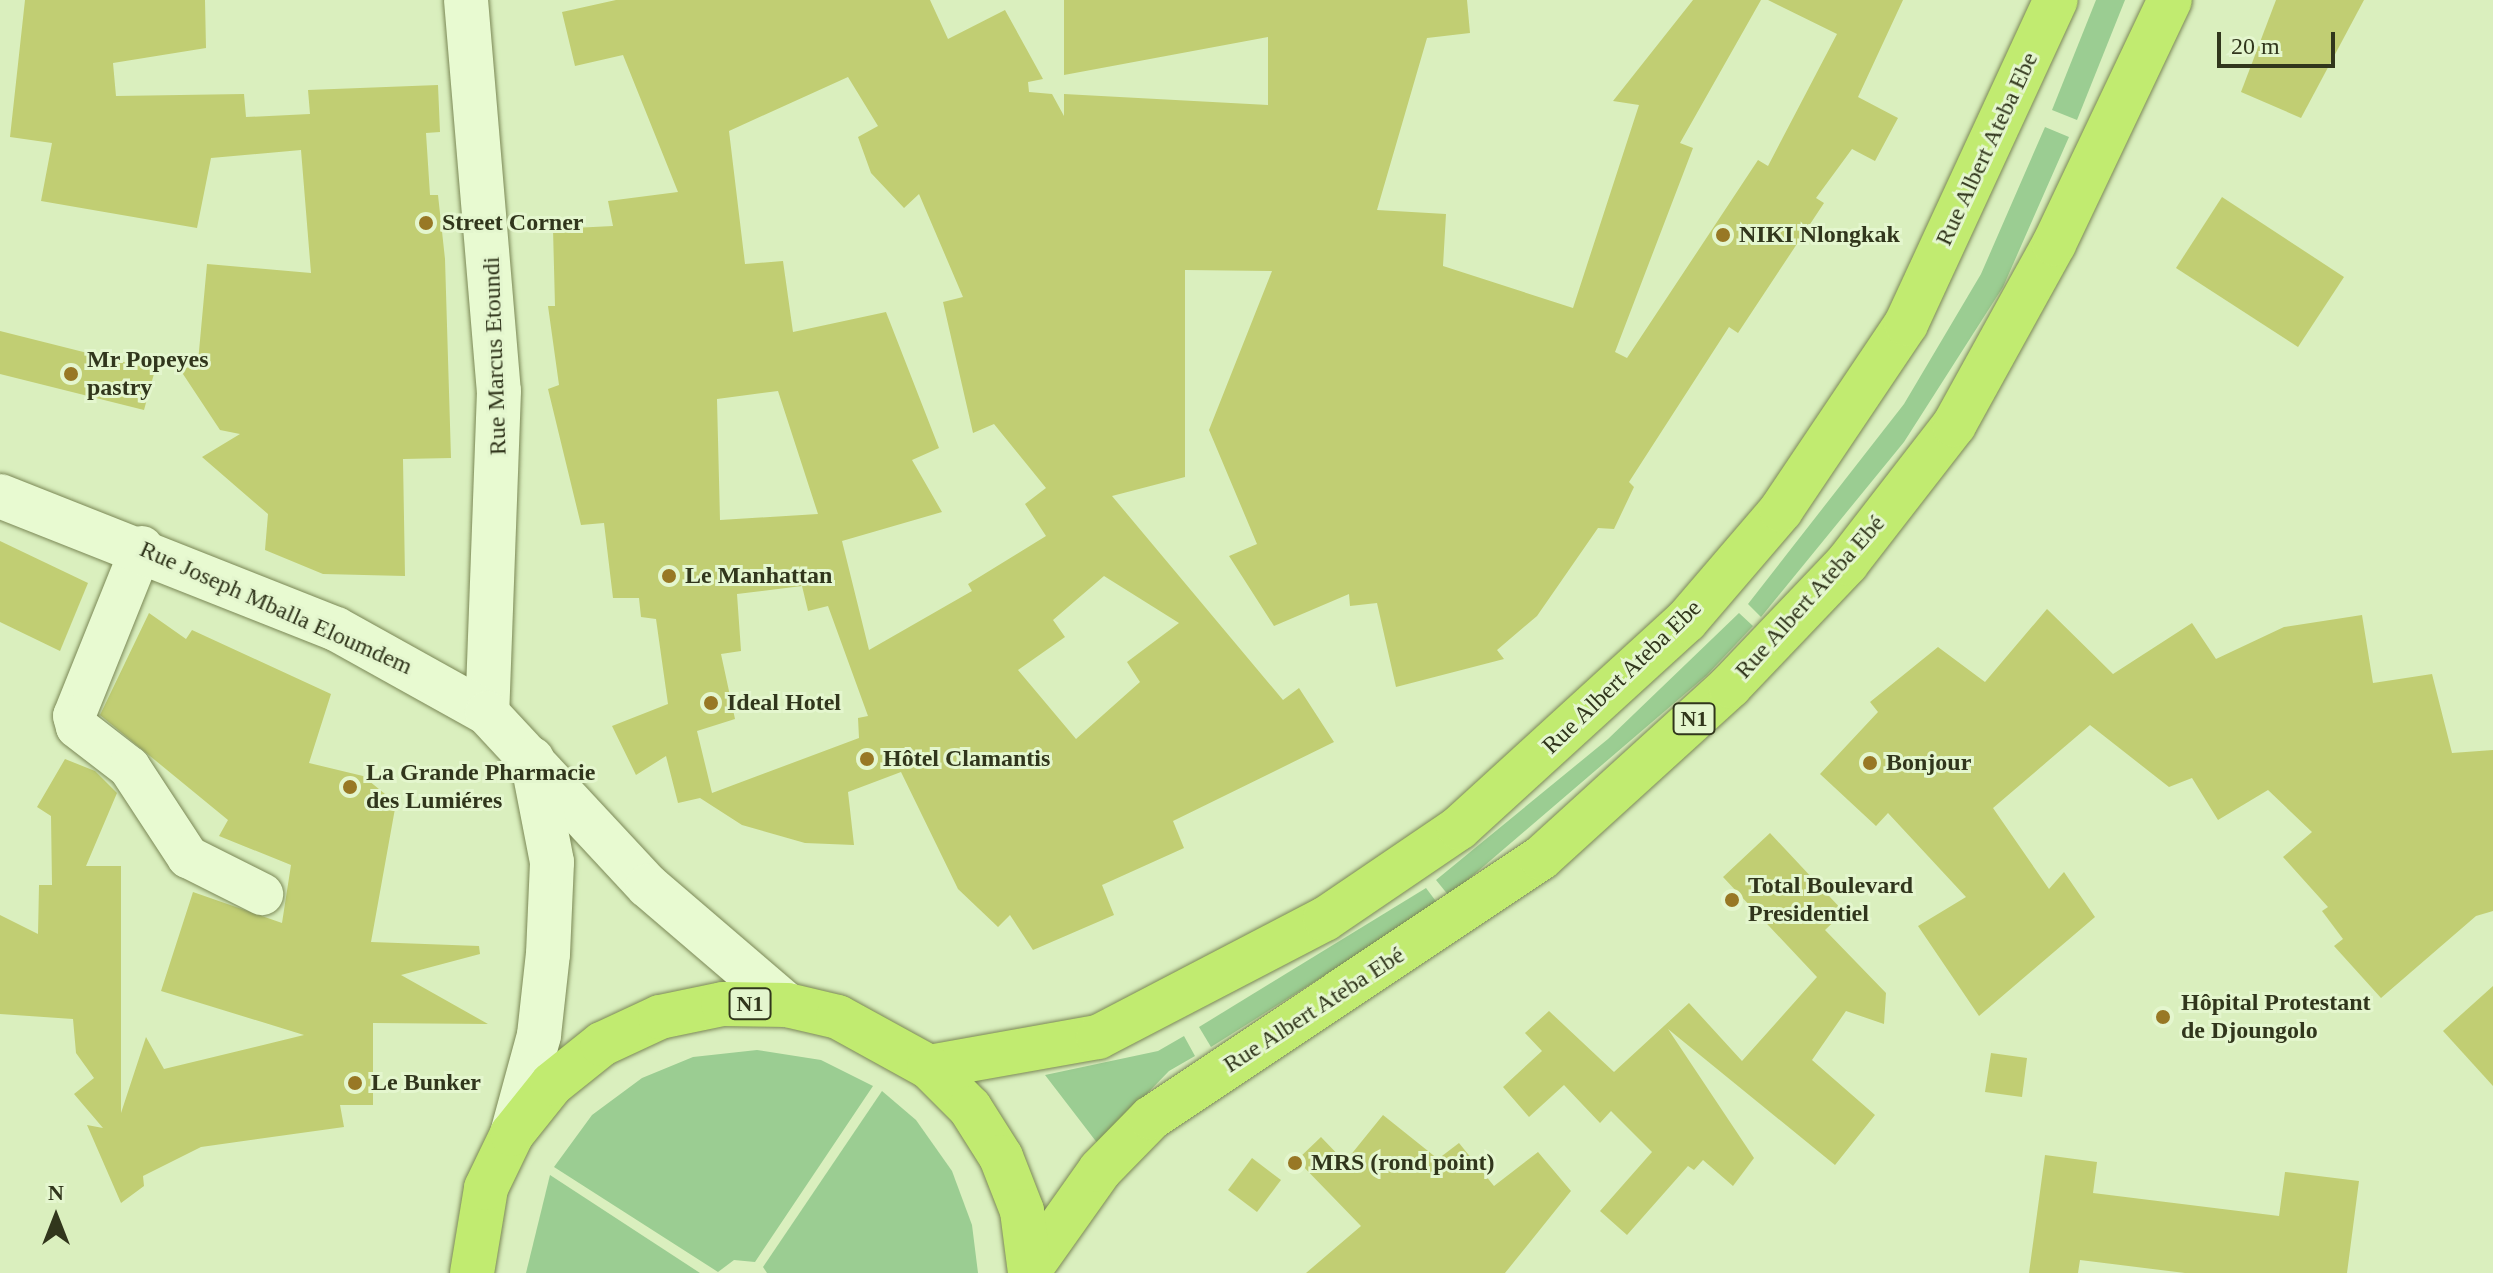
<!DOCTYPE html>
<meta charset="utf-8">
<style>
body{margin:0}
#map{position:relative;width:2493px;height:1273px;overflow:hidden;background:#daefbe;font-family:Georgia,serif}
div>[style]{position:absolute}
.green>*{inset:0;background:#9bcd92}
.building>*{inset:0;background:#c1ce73}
.roads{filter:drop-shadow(0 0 2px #7b8856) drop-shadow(0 0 2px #7b8856)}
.minor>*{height:42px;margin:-21px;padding:0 21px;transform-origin:21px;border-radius:21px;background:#e8fad1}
.tertiary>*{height:44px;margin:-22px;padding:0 22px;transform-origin:22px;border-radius:22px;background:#e8fad1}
.secondary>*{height:44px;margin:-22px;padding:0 22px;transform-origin:22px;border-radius:22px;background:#e8fad1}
.trunk>*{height:44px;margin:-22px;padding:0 22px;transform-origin:22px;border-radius:22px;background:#c1eb70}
.dots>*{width:22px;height:22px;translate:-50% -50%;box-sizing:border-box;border:4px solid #e4f6ce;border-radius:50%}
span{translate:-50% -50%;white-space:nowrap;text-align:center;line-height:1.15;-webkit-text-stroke:6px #e4f6ce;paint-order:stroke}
.shield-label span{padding:2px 6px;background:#e4f6ce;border:2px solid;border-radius:6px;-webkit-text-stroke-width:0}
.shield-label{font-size:22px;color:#31361c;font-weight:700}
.street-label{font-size:24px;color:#31361c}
.poi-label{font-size:24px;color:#31361c;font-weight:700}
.left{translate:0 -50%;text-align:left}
.north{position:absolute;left:16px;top:1177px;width:80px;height:80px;-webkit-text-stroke:6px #e4f6ce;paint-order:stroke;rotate:0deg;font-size:22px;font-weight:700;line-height:32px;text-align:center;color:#31361c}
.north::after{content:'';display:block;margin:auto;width:28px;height:36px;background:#31361c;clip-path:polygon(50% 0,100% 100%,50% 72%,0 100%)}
.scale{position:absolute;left:2217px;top:32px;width:118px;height:36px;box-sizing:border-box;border:4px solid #31361c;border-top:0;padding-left:10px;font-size:24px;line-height:28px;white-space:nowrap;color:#31361c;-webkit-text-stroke:6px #e4f6ce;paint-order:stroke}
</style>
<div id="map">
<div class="green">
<i style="clip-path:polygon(2096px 0,2125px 0,2077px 120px,2052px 110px)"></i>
<i style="clip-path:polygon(2045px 127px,2069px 137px,2003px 287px,1904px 442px,1761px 617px,1748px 604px,1904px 404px,1981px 274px)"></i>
<i style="clip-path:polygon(1739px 613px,1753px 626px,1707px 675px,1449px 896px,1436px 880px,1608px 739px)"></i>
<i style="clip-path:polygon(1426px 888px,1438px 904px,1211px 1047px,1199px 1027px)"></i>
<i style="clip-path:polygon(1184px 1036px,1195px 1056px,1169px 1071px,1098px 1144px,1045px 1075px,1158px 1051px)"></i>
<i style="clip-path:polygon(757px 1050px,821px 1060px,873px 1086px,755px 1262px,734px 1260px,718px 1272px,554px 1167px,592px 1115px,642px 1078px,693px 1057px)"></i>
<i style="clip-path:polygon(882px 1091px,916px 1120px,952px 1171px,972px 1225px,978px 1273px,767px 1273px,763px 1267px)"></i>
<i style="clip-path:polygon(550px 1175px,700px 1273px,526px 1273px)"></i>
</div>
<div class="building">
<i style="clip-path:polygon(25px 0,205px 0,206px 48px,113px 63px,116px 96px,244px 94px,246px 117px,310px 114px,308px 90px,438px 85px,440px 132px,426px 133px,430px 195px,438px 195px,445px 259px,451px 458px,403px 459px,405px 576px,323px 574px,265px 550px,268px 514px,202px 457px,240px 434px,220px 430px,181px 371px,198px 362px,207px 264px,311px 273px,301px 150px,211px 158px,197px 228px,41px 201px,52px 143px,10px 137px)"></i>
<i style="clip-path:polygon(evenodd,616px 0,930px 0,948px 39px,1005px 10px,1043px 79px,1028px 82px,1029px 92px,1052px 94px,1064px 116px,1064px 94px,1268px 105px,1268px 37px,1064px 75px,1064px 0,1467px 0,1470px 33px,1427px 38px,1377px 210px,1446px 214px,1443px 266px,1573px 308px,1639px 105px,1613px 101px,1693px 0,1761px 0,1680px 143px,1693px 148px,1615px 352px,1627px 358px,1758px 160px,1768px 166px,1837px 34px,1768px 0,1903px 0,1858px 97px,1898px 118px,1875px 161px,1852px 149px,1816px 198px,1824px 203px,1738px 333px,1729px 327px,1629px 482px,1634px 487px,1614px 529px,1598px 528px,1537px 616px,1497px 650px,1504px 659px,1396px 687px,1377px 603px,1350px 606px,1349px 594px,1274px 626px,1229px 556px,1257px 544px,1209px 430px,1272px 271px,1185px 270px,1185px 477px,1112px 496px,1283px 700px,1299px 688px,1334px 742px,1173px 821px,1184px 848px,1102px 885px,1114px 915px,1033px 950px,1010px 915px,998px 927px,958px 889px,901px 772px,848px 792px,854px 845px,805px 843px,742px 825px,700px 798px,678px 803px,666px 756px,636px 775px,612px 726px,668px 704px,656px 619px,641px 617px,639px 598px,613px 598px,604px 523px,581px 525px,548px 389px,559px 385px,548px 306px,555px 306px,553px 229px,613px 226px,608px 201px,678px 192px,623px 55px,575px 66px,562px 12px,616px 0,848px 77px,878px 126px,858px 137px,871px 173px,904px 208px,919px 194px,963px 297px,943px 302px,973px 433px,994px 424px,1046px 488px,1025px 504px,1046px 536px,968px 584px,972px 591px,869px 650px,842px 541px,942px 512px,912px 460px,939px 448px,886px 312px,793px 332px,783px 261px,745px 264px,729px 131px,848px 77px,616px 0,778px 391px,818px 514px,720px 520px,717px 399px,778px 391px,616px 0,1104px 576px,1179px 623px,1127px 662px,1140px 682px,1076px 739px,1018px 670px,1065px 637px,1053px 620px,1104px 576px,616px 0,802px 586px,808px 611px,828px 606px,868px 716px,858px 718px,859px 738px,712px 793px,697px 731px,735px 719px,721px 654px,741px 651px,737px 594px,802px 586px)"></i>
<i style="clip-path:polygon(2276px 0,2364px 0,2301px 118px,2241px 92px)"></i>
<i style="clip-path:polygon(2222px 197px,2344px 277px,2298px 347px,2176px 268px)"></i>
<i style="clip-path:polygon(0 331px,155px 370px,144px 410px,0 374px)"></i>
<i style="clip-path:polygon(0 541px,88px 583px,60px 651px,0 622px)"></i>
<i style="clip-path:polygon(2047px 609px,2113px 674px,2192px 623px,2216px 659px,2284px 627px,2362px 615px,2373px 683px,2432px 674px,2452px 753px,2493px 750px,2493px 911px,2476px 916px,2381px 998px,2334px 946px,2343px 939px,2322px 911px,2328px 907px,2283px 857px,2312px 832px,2268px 790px,2218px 820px,2192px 778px,2169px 787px,2090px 725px,1993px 808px,2049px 889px,2064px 872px,2095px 917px,1979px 1016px,1918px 926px,1966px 897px,1888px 813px,1876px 826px,1820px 774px,1878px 712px,1870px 702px,1938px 647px,1985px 682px)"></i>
<i style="clip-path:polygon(149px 613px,186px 639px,192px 630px,331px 694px,309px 763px,363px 776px,396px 803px,371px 942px,479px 946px,480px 954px,401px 975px,488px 1024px,373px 1023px,373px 1105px,340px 1105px,344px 1127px,201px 1147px,143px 1176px,144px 1186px,121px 1203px,87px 1125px,103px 1128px,74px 1094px,94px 1078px,76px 1053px,73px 1019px,0 1014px,0 915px,38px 934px,39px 885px,52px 885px,51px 816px,37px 807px,65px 759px,95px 771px,117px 793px,86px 866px,121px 866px,121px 1113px,146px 1037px,164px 1069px,304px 1035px,161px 991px,193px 892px,282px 923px,291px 865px,219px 836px,228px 820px,100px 715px)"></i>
<i style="clip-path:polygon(1770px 833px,1844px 912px,1825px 930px,1886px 993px,1884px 1024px,1846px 1011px,1812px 1060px,1875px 1115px,1835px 1165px,1668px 1029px,1754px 1158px,1733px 1186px,1703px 1160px,1694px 1170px,1688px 1166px,1627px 1235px,1600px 1211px,1652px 1152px,1611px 1111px,1600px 1123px,1564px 1085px,1529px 1117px,1503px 1087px,1542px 1051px,1525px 1033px,1549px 1011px,1614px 1072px,1689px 1003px,1742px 1061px,1817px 977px,1723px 877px)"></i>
<i style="clip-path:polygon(2493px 986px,2493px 1086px,2443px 1031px)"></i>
<i style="clip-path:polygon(1991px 1053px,2027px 1058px,2022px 1097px,1985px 1092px)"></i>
<i style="clip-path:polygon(1383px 1115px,1438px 1159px,1459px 1143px,1494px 1186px,1538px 1152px,1571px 1191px,1505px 1273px,1306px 1273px,1361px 1226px,1297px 1160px,1321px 1137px,1345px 1162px)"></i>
<i style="clip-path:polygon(2045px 1155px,2097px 1162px,2093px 1193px,2279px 1216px,2285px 1172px,2359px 1181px,2347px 1273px,2185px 1273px,2080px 1260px,2078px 1273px,2029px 1273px)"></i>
<i style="clip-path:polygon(1252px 1158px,1281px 1180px,1257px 1212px,1228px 1190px)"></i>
</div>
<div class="roads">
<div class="minor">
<i style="left:142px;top:547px;width:182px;rotate:111.9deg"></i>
<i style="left:74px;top:716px;width:11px;rotate:75deg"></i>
<i style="left:77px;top:727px;width:66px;rotate:37.6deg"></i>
<i style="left:129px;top:767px;width:108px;rotate:56.8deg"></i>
<i style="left:188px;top:857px;width:83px;rotate:26.6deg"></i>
</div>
<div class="tertiary">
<i style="left:466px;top:0;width:392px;rotate:85.2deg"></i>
<i style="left:499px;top:391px;width:322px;rotate:92.1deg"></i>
</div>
<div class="secondary">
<i style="left:0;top:496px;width:361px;rotate:21.6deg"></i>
<i style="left:336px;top:629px;width:173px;rotate:29.1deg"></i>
<i style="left:487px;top:713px;width:236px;rotate:47.1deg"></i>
<i style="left:648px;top:886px;width:183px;rotate:40.6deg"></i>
<i style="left:512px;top:1134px;width:103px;rotate:-74.7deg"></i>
<i style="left:539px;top:1035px;width:81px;rotate:-83.7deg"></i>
<i style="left:548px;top:954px;width:92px;rotate:-87.5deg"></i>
<i style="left:552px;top:862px;width:105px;rotate:-101deg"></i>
</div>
<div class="trunk">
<i style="left:929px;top:1067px;width:172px;rotate:-10.1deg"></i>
<i style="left:1098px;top:1037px;width:256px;rotate:-27.5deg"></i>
<i style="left:1325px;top:919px;width:162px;rotate:-34.2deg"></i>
<i style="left:1459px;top:828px;width:307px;rotate:-42.4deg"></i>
<i style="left:1686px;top:621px;width:146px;rotate:-49.4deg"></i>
<i style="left:1781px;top:510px;width:224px;rotate:-56.1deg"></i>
<i style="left:1906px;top:324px;width:357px;rotate:-65.2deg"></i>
<i style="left:1030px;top:1269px;width:121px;rotate:-54.7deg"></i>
<i style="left:1100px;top:1170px;width:73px;rotate:-45.6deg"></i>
<i style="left:1151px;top:1118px;width:469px;rotate:-33.7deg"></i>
<i style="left:1541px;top:858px;width:256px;rotate:-42.3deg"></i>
<i style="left:1730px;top:686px;width:170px;rotate:-46.4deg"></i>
<i style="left:1847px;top:563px;width:175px;rotate:-52.2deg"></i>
<i style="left:1954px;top:425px;width:207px;rotate:-61.1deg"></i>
<i style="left:2054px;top:244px;width:270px;rotate:-64.6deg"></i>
<i style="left:472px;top:1273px;width:86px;rotate:-80.6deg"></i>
<i style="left:486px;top:1188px;width:60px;rotate:-64.3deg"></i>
<i style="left:512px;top:1134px;width:64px;rotate:-51.3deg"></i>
<i style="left:552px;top:1084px;width:64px;rotate:-38.7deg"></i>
<i style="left:602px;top:1044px;width:64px;rotate:-25deg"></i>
<i style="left:660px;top:1017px;width:64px;rotate:-11.7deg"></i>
<i style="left:723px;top:1004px;width:64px;rotate:0.9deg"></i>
<i style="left:787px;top:1005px;width:52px;rotate:13.2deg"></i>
<i style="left:838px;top:1017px;width:104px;rotate:28.8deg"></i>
<i style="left:929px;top:1067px;width:58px;rotate:45deg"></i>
<i style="left:970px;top:1108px;width:58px;rotate:57.7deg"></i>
<i style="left:1001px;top:1157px;width:58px;rotate:68.7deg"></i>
<i style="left:1022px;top:1211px;width:63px;rotate:82.6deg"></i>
</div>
</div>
<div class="dots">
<i style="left:426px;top:223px;background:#987825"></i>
<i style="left:1723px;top:235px;background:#987825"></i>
<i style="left:71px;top:374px;background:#987825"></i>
<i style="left:669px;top:576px;background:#987825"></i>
<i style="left:711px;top:703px;background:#987825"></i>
<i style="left:867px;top:759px;background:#987825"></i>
<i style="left:1870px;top:763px;background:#987825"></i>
<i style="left:350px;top:787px;background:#987825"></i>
<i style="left:1732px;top:900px;background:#987825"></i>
<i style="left:2163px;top:1017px;background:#987825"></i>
<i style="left:355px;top:1083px;background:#987825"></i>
<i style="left:1295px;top:1163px;background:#987825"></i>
</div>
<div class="shield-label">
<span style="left:1694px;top:719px">N1</span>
<span style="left:750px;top:1004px">N1</span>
</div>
<div class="street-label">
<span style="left:1987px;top:149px;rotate:-65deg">Rue Albert Ateba Ebe</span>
<span style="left:495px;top:356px;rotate:-92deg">Rue Marcus Etoundi</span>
<span style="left:1810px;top:597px;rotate:-48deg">Rue Albert Ateba Ebé</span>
<span style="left:276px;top:608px;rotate:24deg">Rue Joseph Mballa Eloumdem</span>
<span style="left:1622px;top:677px;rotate:-44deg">Rue Albert Ateba Ebe</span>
<span style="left:1314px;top:1010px;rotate:-33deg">Rue Albert Ateba Ebé</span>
</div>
<div class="poi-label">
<span class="left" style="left:442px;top:223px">Street Corner</span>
<span class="left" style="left:1739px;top:235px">NIKI Nlongkak</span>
<span class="left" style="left:87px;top:374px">Mr Popeyes<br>pastry</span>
<span class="left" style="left:685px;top:576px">Le Manhattan</span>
<span class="left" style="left:727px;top:703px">Ideal Hotel</span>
<span class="left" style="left:883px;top:759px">Hôtel Clamantis</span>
<span class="left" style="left:1886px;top:763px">Bonjour</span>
<span class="left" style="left:366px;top:787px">La Grande Pharmacie<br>des Lumiéres</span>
<span class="left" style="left:1748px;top:900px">Total Boulevard<br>Presidentiel</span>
<span class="left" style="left:2181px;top:1017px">Hôpital Protestant<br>de Djoungolo</span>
<span class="left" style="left:371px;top:1083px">Le Bunker</span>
<span class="left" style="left:1311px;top:1163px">MRS (rond point)</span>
</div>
<div class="north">N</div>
<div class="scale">20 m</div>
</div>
